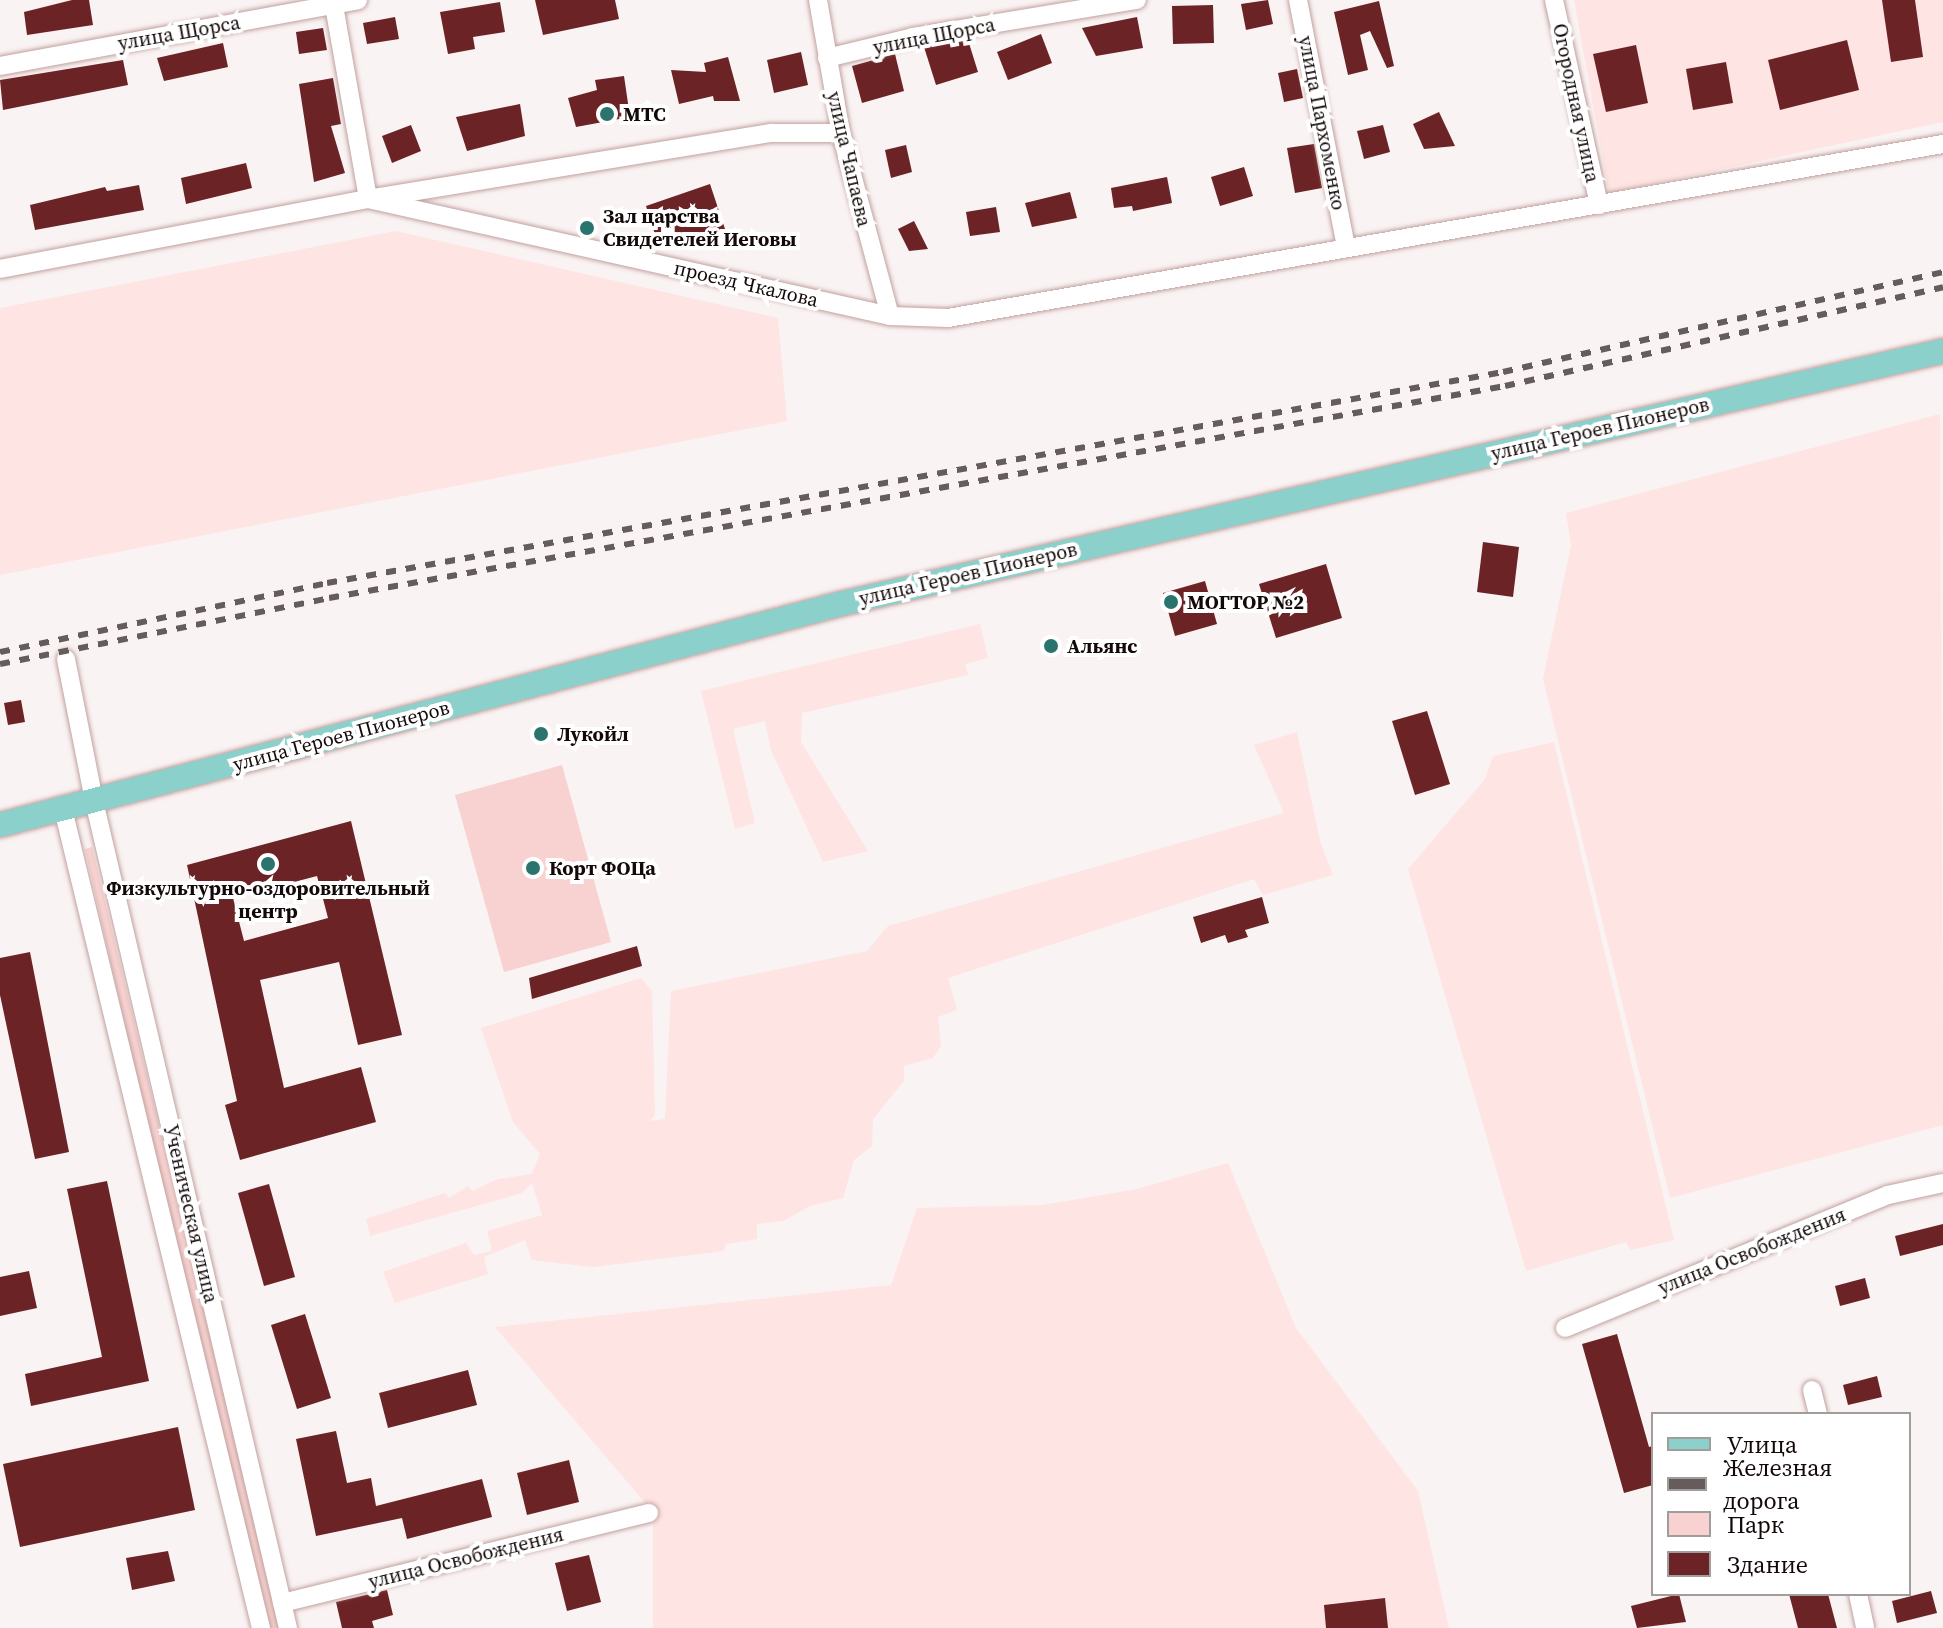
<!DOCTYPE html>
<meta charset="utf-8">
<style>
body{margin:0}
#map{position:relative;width:1943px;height:1628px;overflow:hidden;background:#faf3f3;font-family:"Source Serif 4",serif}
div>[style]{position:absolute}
.built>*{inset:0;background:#fee4e2}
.green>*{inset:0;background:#f7d2d0}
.building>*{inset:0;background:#6c2325}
.roads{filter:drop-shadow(0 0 2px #c1a19f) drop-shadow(0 0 2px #c1a19f)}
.minor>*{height:18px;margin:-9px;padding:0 9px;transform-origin:9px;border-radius:9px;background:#fff}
.major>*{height:24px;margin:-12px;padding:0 12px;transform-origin:12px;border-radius:12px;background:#8bd0ca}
.rail>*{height:6px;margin-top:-3px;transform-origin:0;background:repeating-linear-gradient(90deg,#665c5c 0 10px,transparent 0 20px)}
.dots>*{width:22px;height:22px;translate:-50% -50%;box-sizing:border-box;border:4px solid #fff;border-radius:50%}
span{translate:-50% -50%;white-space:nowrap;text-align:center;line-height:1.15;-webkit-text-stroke:8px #fff;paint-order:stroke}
.street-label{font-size:20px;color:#140909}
.poi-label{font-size:20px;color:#140909;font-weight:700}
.left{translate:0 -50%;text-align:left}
.legend{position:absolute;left:1651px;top:1412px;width:260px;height:184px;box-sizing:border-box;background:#fff;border:2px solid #a19d9d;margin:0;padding:10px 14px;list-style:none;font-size:24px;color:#140909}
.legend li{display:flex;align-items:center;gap:16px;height:40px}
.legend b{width:40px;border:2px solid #a19d9d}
</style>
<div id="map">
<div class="built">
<i style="clip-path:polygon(1574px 0,1943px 0,1943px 122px,1609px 193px)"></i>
<i style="clip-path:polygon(396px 231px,778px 318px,787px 421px,0 575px,0 308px)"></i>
<i style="clip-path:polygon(1940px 414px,1943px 1125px,1670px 1198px,1543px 679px,1571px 545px,1566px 513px)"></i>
<i style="clip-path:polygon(980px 624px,988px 658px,965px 664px,968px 675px,802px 713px,801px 742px,868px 851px,823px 862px,771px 750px,765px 721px,733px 729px,755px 823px,735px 829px,701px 691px)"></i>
<i style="clip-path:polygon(1297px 732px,1320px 841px,1333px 875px,1263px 895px,1254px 879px,948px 978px,957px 1010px,938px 1017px,941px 1046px,933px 1058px,904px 1066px,904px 1081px,873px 1119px,872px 1146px,854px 1160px,843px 1198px,810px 1206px,783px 1221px,757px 1224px,757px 1239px,726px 1244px,724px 1251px,593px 1267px,532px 1260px,525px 1240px,484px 1257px,488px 1274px,395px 1303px,383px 1272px,466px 1243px,474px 1255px,492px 1251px,487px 1231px,542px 1215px,532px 1183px,522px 1193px,370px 1236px,366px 1219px,445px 1193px,449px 1198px,468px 1186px,472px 1191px,498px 1179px,532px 1174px,540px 1154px,513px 1122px,481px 1028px,641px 978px,652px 991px,655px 1115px,650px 1121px,665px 1119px,671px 991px,867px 951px,888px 926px,1284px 813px,1254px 745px)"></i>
<i style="clip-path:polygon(1554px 742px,1674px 1240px,1630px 1250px,1626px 1242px,1526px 1271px,1408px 869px,1485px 779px,1493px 756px)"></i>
<i style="clip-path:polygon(1228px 1163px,1296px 1328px,1418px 1491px,1449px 1628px,653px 1628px,653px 1512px,495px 1327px,891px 1285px,917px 1208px,1043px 1205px,1137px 1189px)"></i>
</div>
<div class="green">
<i style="clip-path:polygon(562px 765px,611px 942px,504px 972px,455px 795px)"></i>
<i style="clip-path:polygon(92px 847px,280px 1628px,262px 1628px,254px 1597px,85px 849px)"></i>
</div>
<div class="building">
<i style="clip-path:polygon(72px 0,89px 0,93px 25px,27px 35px,24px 12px)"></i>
<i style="clip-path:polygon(535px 0,615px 0,619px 19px,543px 35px)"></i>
<i style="clip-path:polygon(1268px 0,1273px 24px,1246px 30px,1241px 4px)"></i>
<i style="clip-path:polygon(1882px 0,1915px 0,1923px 57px,1891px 62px)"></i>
<i style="clip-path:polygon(1379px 1px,1394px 66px,1387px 68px,1370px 31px,1360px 35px,1368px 70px,1348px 75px,1334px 12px)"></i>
<i style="clip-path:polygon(500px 2px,505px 32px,473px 37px,475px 49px,448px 54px,440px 12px)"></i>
<i style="clip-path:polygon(1213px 5px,1214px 43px,1173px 44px,1172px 6px)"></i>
<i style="clip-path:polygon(395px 17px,399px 39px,367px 44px,363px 23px)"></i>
<i style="clip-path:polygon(1137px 17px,1143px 48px,1096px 56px,1082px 28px)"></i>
<i style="clip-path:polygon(323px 28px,327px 50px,299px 54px,296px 32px)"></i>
<i style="clip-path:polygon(1041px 34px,1052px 63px,1008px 80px,997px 52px)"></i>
<i style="clip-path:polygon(968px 40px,978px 72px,936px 85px,924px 47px)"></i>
<i style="clip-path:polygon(1847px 40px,1859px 90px,1780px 110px,1768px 60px)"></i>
<i style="clip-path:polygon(223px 43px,228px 67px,164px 81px,157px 58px)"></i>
<i style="clip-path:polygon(1636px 45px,1648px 103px,1606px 112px,1593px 54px)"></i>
<i style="clip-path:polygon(801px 52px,808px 85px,774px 93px,767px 60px)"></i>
<i style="clip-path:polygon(895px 54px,904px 91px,862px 103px,852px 66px)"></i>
<i style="clip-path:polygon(728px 57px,740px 101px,714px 101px,713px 96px,679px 104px,671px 70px,706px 72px,704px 63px)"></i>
<i style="clip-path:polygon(123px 60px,128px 85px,3px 110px,0 80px)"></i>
<i style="clip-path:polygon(1726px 62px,1733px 103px,1693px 110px,1686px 69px)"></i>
<i style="clip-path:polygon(1297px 69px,1303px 98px,1284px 102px,1278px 73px)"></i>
<i style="clip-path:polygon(624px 76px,630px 117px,576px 127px,568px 98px,597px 90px,595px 80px)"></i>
<i style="clip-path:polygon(333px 78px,341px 124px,331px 126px,345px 173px,314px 182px,299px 84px)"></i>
<i style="clip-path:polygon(520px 104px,525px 136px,467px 151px,456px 117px)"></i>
<i style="clip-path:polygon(1439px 112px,1455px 146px,1424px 149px,1413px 124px)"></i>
<i style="clip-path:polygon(411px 125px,421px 151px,392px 163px,382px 136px)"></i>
<i style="clip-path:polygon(1383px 125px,1390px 152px,1364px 159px,1357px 131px)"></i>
<i style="clip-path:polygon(1314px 144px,1322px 188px,1295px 193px,1287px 148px)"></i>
<i style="clip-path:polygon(906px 145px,912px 172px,891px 178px,885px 150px)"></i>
<i style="clip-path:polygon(246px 163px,252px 188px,186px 204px,181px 178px)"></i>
<i style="clip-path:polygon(1244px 167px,1253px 196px,1220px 206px,1211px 177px)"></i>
<i style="clip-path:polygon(1167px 177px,1172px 203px,1133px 211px,1132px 206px,1114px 208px,1111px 188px)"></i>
<i style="clip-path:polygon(710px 184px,725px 229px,660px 250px,646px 206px)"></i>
<i style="clip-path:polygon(139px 185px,144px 210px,35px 230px,30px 205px,105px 187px,107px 191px)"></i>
<i style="clip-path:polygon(1070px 192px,1077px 218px,1032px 227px,1025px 203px)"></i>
<i style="clip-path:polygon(996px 207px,1000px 232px,970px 236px,966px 212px)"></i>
<i style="clip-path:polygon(914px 221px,928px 249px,909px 251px,898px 229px)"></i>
<i style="clip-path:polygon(1483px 542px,1519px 547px,1513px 597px,1477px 592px)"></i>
<i style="clip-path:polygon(1326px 564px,1342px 618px,1276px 638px,1259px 584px)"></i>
<i style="clip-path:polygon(1205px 581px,1217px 624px,1175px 636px,1163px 593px)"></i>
<i style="clip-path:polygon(21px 700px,25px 722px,8px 725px,4px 703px)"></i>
<i style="clip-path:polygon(1427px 711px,1450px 784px,1415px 795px,1392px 721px)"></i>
<i style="clip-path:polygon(evenodd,351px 821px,402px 1035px,358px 1045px,339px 962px,260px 980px,284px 1088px,361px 1067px,376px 1122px,240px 1160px,225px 1105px,237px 1101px,187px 865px,351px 821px,317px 876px,328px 918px,244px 941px,233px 898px,317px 876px)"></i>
<i style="clip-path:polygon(1262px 897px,1269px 923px,1245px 930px,1248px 937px,1228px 943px,1225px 935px,1201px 943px,1193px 917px)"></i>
<i style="clip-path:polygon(637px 946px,642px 966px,532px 999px,529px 978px)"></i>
<i style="clip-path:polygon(30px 952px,69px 1152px,35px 1159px,0 995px,0 958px)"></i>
<i style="clip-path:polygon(107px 1181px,149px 1381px,31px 1406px,25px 1374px,102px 1357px,67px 1189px)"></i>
<i style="clip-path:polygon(269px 1184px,295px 1277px,264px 1286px,238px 1193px)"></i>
<i style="clip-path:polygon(1943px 1224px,1943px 1245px,1900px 1256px,1895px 1236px)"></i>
<i style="clip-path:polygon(29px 1271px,37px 1308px,0 1316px,0 1277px)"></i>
<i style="clip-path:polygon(1865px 1278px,1870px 1298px,1840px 1306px,1835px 1286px)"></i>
<i style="clip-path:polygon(305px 1314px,331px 1398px,297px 1409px,271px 1325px)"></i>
<i style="clip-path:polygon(1617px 1334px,1649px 1447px,1653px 1446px,1653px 1485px,1624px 1493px,1582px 1344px)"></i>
<i style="clip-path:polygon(468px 1370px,477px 1405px,388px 1428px,379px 1393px)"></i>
<i style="clip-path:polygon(1877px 1376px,1882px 1397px,1848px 1405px,1843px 1385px)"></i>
<i style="clip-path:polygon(178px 1427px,195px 1510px,20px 1547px,3px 1464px)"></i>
<i style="clip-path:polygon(336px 1431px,347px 1483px,371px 1478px,376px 1506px,482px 1479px,492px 1517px,407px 1539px,402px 1518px,316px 1536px,296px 1439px)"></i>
<i style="clip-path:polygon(569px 1460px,579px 1502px,527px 1515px,517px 1473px)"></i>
<i style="clip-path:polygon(168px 1551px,175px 1581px,132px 1590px,126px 1558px)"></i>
<i style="clip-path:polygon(589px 1555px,601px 1602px,567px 1611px,555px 1563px)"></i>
<i style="clip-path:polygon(387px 1590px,393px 1615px,372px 1621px,374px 1628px,342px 1628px,336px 1602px)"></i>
<i style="clip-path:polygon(1931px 1591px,1937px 1613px,1897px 1623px,1892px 1601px)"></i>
<i style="clip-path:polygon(1679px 1594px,1686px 1622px,1637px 1628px,1631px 1606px)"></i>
<i style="clip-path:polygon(1789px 1594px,1828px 1594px,1837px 1628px,1798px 1628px)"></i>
<i style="clip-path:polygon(1385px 1598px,1388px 1628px,1326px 1628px,1324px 1605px)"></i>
</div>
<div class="roads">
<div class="minor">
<i style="left:333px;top:0;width:202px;rotate:80deg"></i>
<i style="left:368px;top:199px;width:410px;rotate:-9.3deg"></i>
<i style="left:773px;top:133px;width:68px"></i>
<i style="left:818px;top:0;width:135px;rotate:80.2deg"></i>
<i style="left:841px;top:133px;width:189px;rotate:75deg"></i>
<i style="left:1298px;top:0;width:251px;rotate:79deg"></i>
<i style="left:1554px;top:0;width:210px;rotate:77.6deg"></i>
<i style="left:827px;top:58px;width:89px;rotate:-13.7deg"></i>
<i style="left:913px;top:37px;width:227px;rotate:-9.4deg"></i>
<i style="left:0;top:66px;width:364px;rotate:-10.4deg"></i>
<i style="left:0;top:269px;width:375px;rotate:-10.8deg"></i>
<i style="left:368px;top:199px;width:535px;rotate:12.63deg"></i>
<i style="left:890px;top:316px;width:58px;rotate:2deg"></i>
<i style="left:948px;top:318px;width:1010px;rotate:-9.92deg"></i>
<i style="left:66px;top:659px;width:145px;rotate:78.8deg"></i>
<i style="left:94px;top:801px;width:849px;rotate:76.8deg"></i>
<i style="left:63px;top:809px;width:843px;rotate:76.41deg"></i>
<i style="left:1565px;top:1328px;width:349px;rotate:-22.4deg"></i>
<i style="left:1888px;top:1195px;width:56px;rotate:-12.3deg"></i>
<i style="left:1812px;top:1390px;width:25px;rotate:76deg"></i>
<i style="left:1858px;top:1594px;width:35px;rotate:78deg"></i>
<i style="left:282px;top:1603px;width:378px;rotate:-13.8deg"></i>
</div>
<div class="major">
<i style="left:0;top:825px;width:869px;rotate:-14.74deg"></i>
<i style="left:840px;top:604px;width:1132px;rotate:-12.92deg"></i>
</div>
</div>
<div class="rail">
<i style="left:0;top:652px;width:334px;rotate:-11.9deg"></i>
<i style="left:327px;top:583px;width:1195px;rotate:-10.17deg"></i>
<i style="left:1503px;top:372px;width:451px;rotate:-12.8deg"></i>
<i style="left:0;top:664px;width:336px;rotate:-11.3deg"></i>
<i style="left:329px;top:598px;width:1195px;rotate:-10.22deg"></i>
<i style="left:1505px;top:386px;width:449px;rotate:-12.7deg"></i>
</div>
<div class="dots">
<i style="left:607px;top:114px;background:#2b746d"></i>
<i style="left:587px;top:228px;background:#2b746d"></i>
<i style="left:1171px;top:602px;background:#2b746d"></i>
<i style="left:1051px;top:646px;background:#2b746d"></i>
<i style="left:541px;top:734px;background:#2b746d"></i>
<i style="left:268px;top:864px;background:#2b746d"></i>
<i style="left:533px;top:868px;background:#2b746d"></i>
</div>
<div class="street-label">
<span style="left:179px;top:33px;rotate:-10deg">улица Щорса</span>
<span style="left:934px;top:36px;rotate:-11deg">улица Щорса</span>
<span style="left:1576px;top:103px;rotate:78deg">Огородная улица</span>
<span style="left:1322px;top:123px;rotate:79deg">улица Пархоменко</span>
<span style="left:849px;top:159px;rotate:77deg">улица Чапаева</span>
<span style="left:746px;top:284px;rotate:13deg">проезд Чкалова</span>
<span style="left:1600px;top:429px;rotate:-13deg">улица Героев Пионеров</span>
<span style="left:968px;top:574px;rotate:-13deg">улица Героев Пионеров</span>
<span style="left:341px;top:736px;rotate:-15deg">улица Героев Пионеров</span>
<span style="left:191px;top:1214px;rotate:77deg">Ученическая улица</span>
<span style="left:1752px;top:1251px;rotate:-22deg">улица Освобождения</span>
<span style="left:466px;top:1558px;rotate:-14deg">улица Освобождения</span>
</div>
<div class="poi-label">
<span class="left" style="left:623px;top:114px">МТС</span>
<span class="left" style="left:603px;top:228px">Зал царства<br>Свидетелей Иеговы</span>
<span class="left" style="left:1187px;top:602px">МОГТОР №2</span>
<span class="left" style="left:1067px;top:646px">Альянс</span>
<span class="left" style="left:557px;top:734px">Лукойл</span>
<span class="left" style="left:549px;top:868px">Корт ФОЦа</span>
<span style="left:268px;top:900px">Физкультурно-оздоровительный<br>центр</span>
</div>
<ul class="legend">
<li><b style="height:10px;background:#8bd0ca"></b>Улица</li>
<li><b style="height:10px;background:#665c5c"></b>Железная дорога</li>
<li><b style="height:22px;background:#f7d2d0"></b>Парк</li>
<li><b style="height:22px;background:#6c2325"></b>Здание</li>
</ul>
</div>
